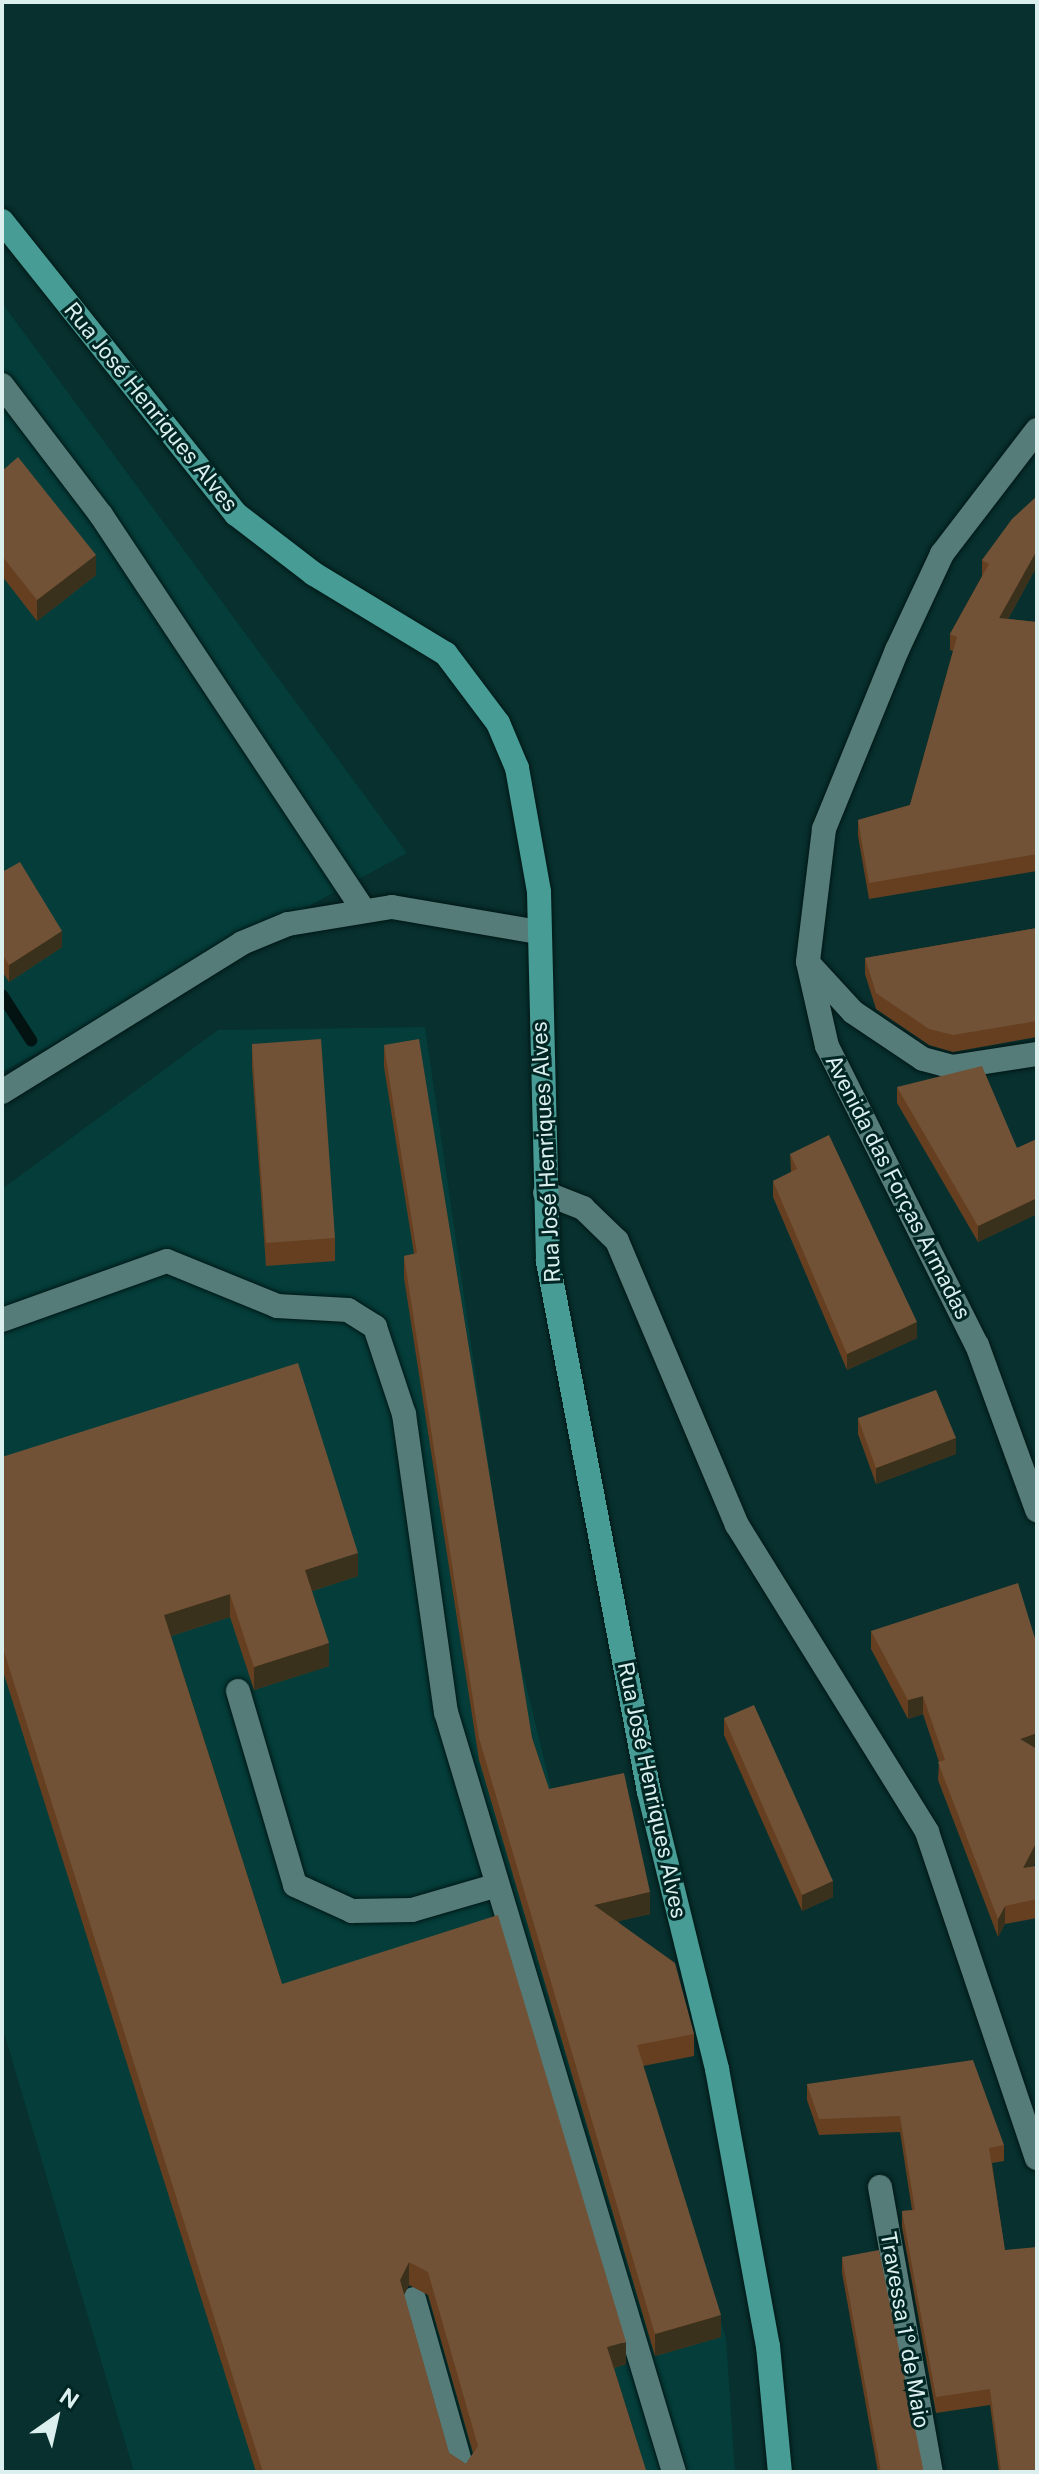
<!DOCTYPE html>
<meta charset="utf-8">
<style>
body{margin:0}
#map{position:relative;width:1039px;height:2474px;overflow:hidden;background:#07302e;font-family:"Public Sans",sans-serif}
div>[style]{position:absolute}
.built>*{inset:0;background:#043d3a}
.stream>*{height:12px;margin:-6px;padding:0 6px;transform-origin:6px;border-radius:6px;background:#021312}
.roads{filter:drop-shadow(0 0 2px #001715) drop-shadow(0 0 2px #001715)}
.minor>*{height:24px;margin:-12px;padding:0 12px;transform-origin:12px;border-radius:12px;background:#557c78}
.major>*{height:24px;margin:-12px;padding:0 12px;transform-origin:12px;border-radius:12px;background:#479c96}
.wall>*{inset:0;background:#653f20}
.shaded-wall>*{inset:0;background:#3a311c}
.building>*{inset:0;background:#725236}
span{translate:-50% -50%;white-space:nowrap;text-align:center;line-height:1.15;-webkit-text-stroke:6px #002624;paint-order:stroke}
.street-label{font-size:22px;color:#dbf0ee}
.frame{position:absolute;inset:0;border:4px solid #dbf0ee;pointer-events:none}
.north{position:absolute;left:16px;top:2378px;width:80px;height:80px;-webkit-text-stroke:6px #002624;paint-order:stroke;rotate:34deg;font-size:22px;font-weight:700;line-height:32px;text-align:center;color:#dbf0ee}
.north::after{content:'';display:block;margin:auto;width:28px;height:36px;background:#dbf0ee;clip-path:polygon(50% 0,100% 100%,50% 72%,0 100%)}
</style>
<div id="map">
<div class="built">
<i style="clip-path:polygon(2px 303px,407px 853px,2px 1072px)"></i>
<i style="clip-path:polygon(425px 1027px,513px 1632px,556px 1808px,726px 2338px,735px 2472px,134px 2472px,2px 2026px,2px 1189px,218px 1030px)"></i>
</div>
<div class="stream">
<i style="left:2px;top:995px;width:54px;rotate:57.2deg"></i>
</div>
<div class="roads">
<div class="minor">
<i style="left:2px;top:385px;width:163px;rotate:52.7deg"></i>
<i style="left:101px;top:515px;width:472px;rotate:56.4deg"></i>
<i style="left:1037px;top:430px;width:156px;rotate:127.5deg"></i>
<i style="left:942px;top:554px;width:106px;rotate:115.1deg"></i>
<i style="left:897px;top:650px;width:193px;rotate:112.2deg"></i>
<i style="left:824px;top:829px;width:134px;rotate:96.9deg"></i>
<i style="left:808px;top:962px;width:86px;rotate:77.3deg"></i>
<i style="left:827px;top:1046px;width:335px;rotate:63.4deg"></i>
<i style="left:977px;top:1345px;width:176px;rotate:70deg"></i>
<i style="left:809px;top:964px;width:65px;rotate:47.5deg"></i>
<i style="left:853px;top:1012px;width:84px;rotate:33.9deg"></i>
<i style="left:923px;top:1059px;width:30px;rotate:15deg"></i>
<i style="left:952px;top:1067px;width:86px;rotate:-8.7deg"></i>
<i style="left:2px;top:1092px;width:282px;rotate:-31.8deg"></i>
<i style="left:242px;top:943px;width:50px;rotate:-22.4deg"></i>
<i style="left:288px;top:924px;width:105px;rotate:-9.3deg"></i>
<i style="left:392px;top:907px;width:149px;rotate:9.7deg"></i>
<i style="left:545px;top:1193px;width:41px;rotate:21.5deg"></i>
<i style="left:583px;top:1208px;width:47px;rotate:44.1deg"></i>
<i style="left:617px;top:1241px;width:308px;rotate:67.1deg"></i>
<i style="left:737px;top:1525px;width:361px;rotate:58.2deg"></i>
<i style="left:927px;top:1832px;width:344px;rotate:71.4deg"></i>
<i style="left:2px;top:1320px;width:175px;rotate:-19.7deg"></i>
<i style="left:167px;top:1261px;width:119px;rotate:22.2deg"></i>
<i style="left:277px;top:1306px;width:71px;rotate:3.2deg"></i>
<i style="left:348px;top:1310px;width:32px;rotate:32deg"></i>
<i style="left:375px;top:1327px;width:92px;rotate:71.6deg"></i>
<i style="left:404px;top:1414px;width:301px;rotate:82deg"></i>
<i style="left:446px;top:1712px;width:793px;rotate:73.3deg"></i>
<i style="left:238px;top:1691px;width:202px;rotate:73.6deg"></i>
<i style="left:295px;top:1885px;width:63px;rotate:24.5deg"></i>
<i style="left:352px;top:1911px;width:60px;rotate:-1deg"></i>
<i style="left:412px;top:1910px;width:85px;rotate:-16.3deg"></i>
<i style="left:880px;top:2187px;width:290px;rotate:79.9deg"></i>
<i style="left:414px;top:2299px;width:180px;rotate:74.2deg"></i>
</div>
<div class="major">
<i style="left:2px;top:221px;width:375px;rotate:51.4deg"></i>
<i style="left:236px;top:514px;width:98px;rotate:37.6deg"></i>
<i style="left:314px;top:574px;width:154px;rotate:31.2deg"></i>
<i style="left:446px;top:654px;width:86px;rotate:53deg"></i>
<i style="left:498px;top:723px;width:49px;rotate:67.1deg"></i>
<i style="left:517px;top:768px;width:126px;rotate:79.9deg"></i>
<i style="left:539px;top:892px;width:370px;rotate:88.6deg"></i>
<i style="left:548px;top:1262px;width:540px;rotate:79.21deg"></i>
<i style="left:649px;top:1792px;width:285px;rotate:76.2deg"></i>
<i style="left:717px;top:2069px;width:282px;rotate:79.6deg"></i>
<i style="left:768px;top:2346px;width:127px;rotate:84.6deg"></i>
</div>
</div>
<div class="wall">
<i style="clip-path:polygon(2px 471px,96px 575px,37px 621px,2px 576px)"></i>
<i style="clip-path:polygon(1037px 496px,1037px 566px,1008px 619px,1037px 622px,1037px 871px,869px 899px,858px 836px,858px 820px,910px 805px,953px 651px,950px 650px,950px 634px,982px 576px,982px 560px)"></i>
<i style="clip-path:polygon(2px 872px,62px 947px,9px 982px,2px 971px)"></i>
<i style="clip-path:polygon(1037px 928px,1037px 1037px,953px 1052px,929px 1045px,876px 1009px,865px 974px,865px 958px)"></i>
<i style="clip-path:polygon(252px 1044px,335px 1238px,335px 1261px,266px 1266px,252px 1067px)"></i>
<i style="clip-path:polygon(384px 1045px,532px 1738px,549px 1789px,650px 1914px,618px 1921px,694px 2034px,694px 2056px,643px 2066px,721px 2337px,655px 2356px,479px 1760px,404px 1278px,404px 1256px,414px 1254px,384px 1067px)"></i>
<i style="clip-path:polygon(897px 1087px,1017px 1148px,1037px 1139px,1037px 1214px,978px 1242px,897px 1103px)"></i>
<i style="clip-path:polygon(790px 1154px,917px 1338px,847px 1370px,773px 1197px,773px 1181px,791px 1172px)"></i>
<i style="clip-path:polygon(858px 1418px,956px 1454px,876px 1484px,858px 1434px)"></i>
<i style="clip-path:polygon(evenodd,2px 1457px,358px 1576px,312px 1591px,329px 1666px,254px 1690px,230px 1617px,171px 1636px,282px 1984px,626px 2364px,614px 2368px,646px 2472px,256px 2472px,2px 1668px,2px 1457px,409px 2285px,428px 2295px,473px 2453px,466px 2464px,449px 2453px,404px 2295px,409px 2285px)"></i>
<i style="clip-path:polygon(871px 1631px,1037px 1645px,1037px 1859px,1033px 1866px,1037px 1866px,1037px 1918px,1005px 1924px,998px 1937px,938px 1780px,939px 1762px,923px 1714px,908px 1719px,871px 1649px)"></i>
<i style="clip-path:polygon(724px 1718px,833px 1897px,802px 1911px,724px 1735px)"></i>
<i style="clip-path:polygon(807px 2084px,1004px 2145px,1004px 2161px,992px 2163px,1037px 2472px,999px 2472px,990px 2405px,936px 2413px,902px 2227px,902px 2211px,912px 2210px,900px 2132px,819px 2135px,807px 2100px)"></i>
<i style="clip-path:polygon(842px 2257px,923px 2472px,878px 2472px,842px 2273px)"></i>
</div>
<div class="shaded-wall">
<i style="clip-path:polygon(1037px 550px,1037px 566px,999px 635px,999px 618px)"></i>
<i style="clip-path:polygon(96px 555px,96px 575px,37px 621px,37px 600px)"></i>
<i style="clip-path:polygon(62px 931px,62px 947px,9px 982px,9px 965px)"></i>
<i style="clip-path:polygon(1037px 1198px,1037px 1214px,978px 1242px,978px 1226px)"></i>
<i style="clip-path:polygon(917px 1322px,917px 1338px,847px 1370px,847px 1354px)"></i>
<i style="clip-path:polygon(956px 1438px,956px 1454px,876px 1484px,876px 1468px)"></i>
<i style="clip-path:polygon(358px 1553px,358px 1576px,305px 1593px,305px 1570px)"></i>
<i style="clip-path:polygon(230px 1594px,230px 1617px,164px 1638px,164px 1615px)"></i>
<i style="clip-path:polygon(329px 1643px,329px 1666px,254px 1690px,254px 1667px)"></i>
<i style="clip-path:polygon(923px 1696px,923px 1714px,908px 1719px,908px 1700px)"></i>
<i style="clip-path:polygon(1037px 1733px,1037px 1751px,1020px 1739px)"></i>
<i style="clip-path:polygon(1037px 1841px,1037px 1859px,1023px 1886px,1023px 1868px)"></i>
<i style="clip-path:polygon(833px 1881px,833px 1897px,802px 1911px,802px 1895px)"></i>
<i style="clip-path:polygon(650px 1892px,650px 1914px,594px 1927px,594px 1905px)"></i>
<i style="clip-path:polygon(1005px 1906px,1005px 1924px,998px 1937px,998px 1919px)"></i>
<i style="clip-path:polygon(409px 2262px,409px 2285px,400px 2303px,400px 2280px)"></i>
<i style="clip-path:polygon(721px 2315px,721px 2337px,655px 2356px,655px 2334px)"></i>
<i style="clip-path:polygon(626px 2342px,626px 2364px,607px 2370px,607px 2347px)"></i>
</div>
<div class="building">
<i style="clip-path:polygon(18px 457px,96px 555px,37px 600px,2px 556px,2px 471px)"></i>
<i style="clip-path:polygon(1037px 496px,1037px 550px,999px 618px,1037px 622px,1037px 854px,869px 883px,858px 820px,910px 805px,957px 637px,950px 634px,989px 564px,982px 560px,1012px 519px)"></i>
<i style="clip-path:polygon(20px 862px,62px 931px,9px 965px,2px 954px,2px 872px)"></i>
<i style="clip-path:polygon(1037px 928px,1037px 1021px,953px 1035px,929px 1029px,876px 993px,865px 958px)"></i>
<i style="clip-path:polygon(321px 1039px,335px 1238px,266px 1243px,252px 1044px)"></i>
<i style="clip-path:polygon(419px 1039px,532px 1738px,549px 1789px,624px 1773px,650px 1892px,594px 1905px,675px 1963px,694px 2034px,637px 2045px,721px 2315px,655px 2334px,479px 1738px,404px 1256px,417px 1253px,384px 1045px)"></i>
<i style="clip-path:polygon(982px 1066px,1017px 1148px,1037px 1139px,1037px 1198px,978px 1226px,897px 1087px)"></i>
<i style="clip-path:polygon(829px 1135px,917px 1322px,847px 1354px,773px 1181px,797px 1169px,790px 1154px)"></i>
<i style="clip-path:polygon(evenodd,298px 1363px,358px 1553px,305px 1570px,329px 1643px,254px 1667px,230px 1594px,164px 1615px,282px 1984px,498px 1915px,626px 2342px,607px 2347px,646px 2470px,640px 2472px,500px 2472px,499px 2470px,493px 2472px,263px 2472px,2px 1645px,2px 1457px,298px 1363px,409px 2262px,428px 2272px,478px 2446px,466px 2464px,449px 2453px,400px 2280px,409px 2262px)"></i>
<i style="clip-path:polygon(936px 1390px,956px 1438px,876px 1468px,858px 1418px)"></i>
<i style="clip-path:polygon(1018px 1583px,1037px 1645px,1037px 1733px,1020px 1739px,1037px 1749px,1037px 1841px,1023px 1868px,1037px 1866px,1037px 1899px,1005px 1906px,998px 1919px,938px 1762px,945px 1760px,923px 1696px,908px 1700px,871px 1631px)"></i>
<i style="clip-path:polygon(754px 1705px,833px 1881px,802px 1895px,724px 1718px)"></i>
<i style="clip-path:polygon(973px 2060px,1004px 2145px,989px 2148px,1005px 2250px,1037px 2247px,1037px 2472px,1001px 2472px,990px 2389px,936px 2397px,902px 2211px,915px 2210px,900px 2116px,819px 2119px,807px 2084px)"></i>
<i style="clip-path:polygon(879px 2250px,923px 2468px,923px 2472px,881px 2472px,842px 2257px)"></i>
</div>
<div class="street-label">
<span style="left:151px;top:407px;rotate:51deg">Rua José Henriques Alves</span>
<span style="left:546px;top:1152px;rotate:-93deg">Rua José Henriques Alves</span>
<span style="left:898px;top:1187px;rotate:63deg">Avenida das Forças Armadas</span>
<span style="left:652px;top:1790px;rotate:78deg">Rua José Henriques Alves</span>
<span style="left:905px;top:2330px;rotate:80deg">Travessa 1º de Maio</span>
</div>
<div class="frame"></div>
<div class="north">N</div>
</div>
